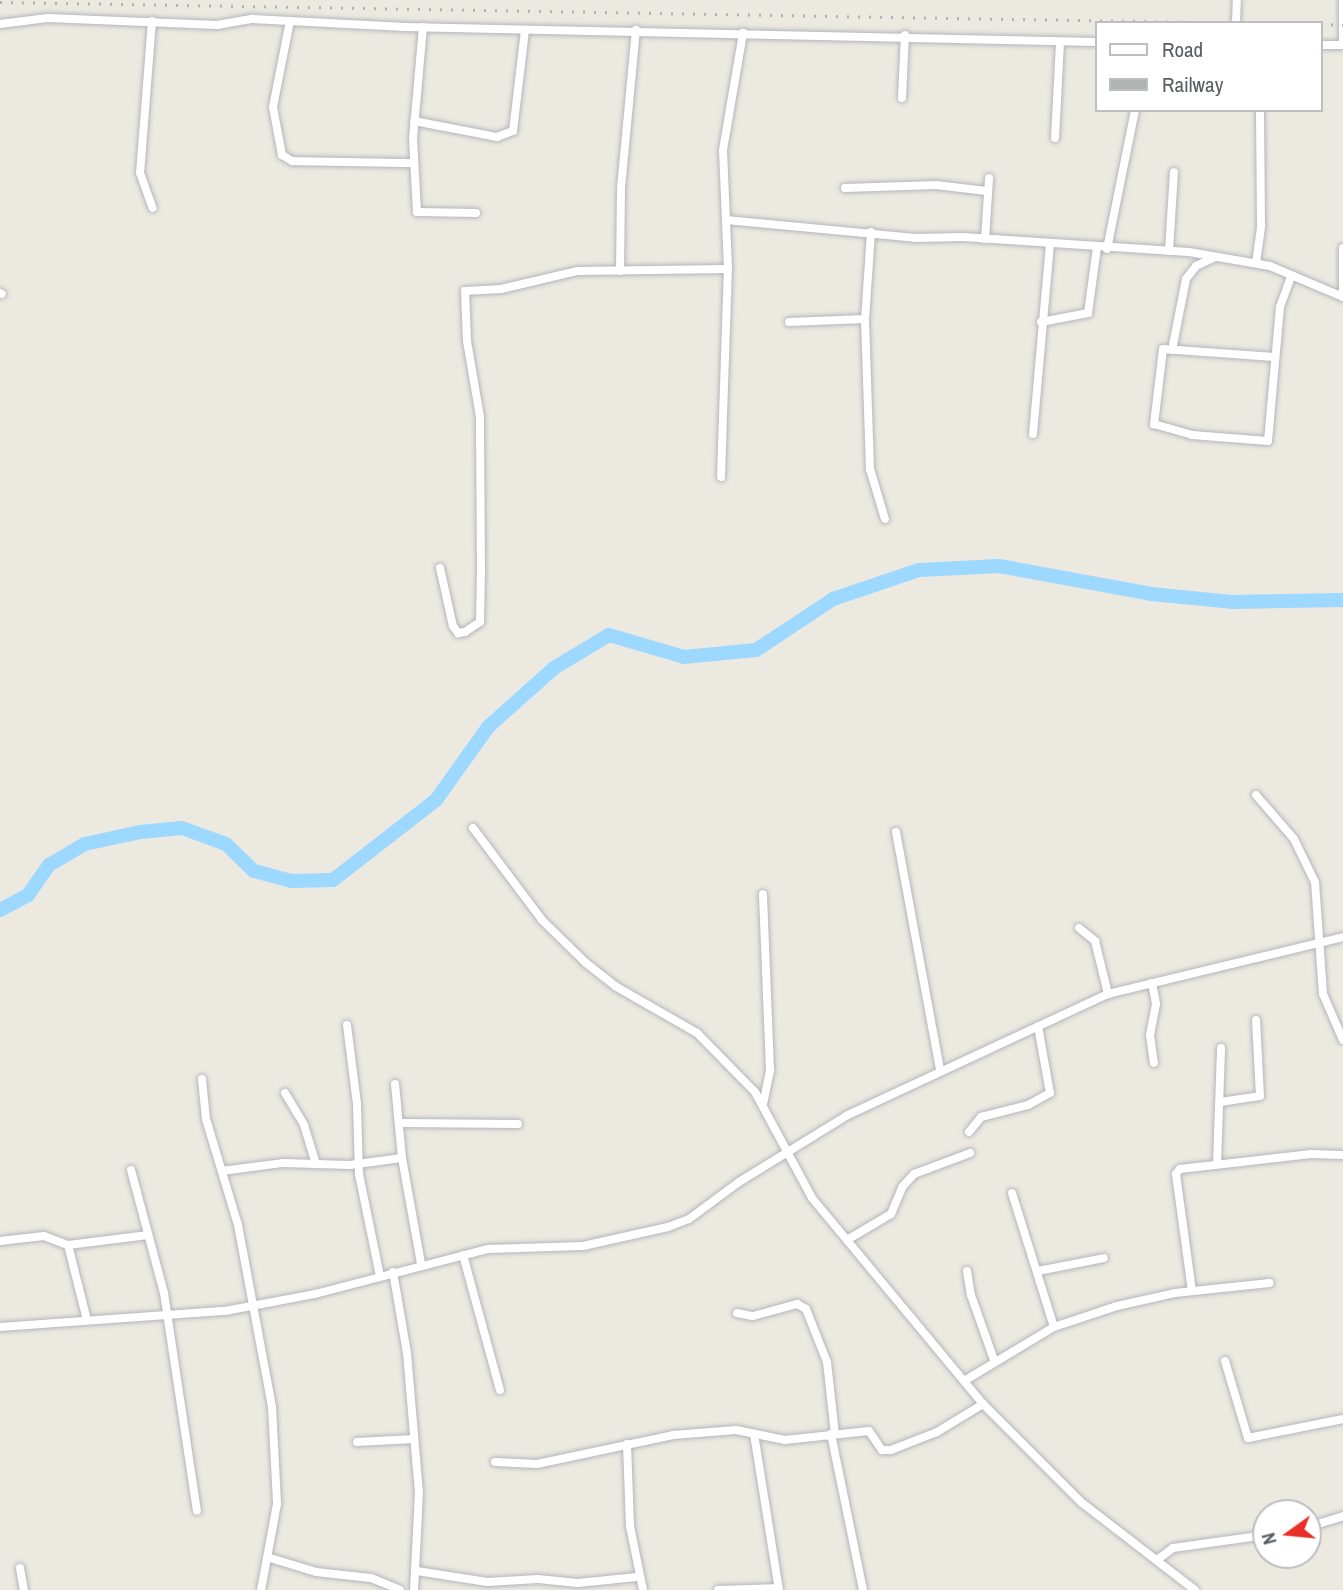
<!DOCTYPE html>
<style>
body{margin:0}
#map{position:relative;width:1343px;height:1590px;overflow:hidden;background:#ece9e0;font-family:"Archivo Narrow",sans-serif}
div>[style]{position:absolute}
.river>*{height:14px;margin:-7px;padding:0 7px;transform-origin:7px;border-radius:7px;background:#9cd8ff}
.roads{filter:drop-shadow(0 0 2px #b3b6bb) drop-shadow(0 0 2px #b3b6bb)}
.street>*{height:8px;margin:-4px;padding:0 4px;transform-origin:4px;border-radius:4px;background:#fff}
.rail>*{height:2.5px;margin-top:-1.25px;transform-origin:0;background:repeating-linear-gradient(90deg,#b1b2b2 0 2px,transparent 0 11px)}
span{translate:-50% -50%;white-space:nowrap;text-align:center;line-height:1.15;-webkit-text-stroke:7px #fff;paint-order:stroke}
.legend{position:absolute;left:1095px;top:21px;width:228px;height:91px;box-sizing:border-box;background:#fff;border:2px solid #bdbec0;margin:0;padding:9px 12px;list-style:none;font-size:21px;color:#595d61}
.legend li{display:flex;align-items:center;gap:14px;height:35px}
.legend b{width:35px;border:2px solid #bdbec0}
.north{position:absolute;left:1252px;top:1499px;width:70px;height:70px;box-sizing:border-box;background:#fff;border:2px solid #bdbec0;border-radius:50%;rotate:255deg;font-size:19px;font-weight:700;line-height:28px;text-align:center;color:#595d61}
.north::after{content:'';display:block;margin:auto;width:24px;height:32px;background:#ea2f28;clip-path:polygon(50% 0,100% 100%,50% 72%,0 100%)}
</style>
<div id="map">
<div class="river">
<i style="left:0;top:910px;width:32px;rotate:-28deg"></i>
<i style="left:28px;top:895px;width:37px;rotate:-55deg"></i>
<i style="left:49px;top:865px;width:42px;rotate:-30.3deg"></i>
<i style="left:85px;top:844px;width:56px;rotate:-12.3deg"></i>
<i style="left:140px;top:832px;width:42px;rotate:-5.4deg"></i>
<i style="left:182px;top:828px;width:47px;rotate:20deg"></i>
<i style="left:226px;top:844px;width:39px;rotate:44deg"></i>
<i style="left:254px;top:871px;width:38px;rotate:15deg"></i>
<i style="left:291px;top:881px;width:42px;rotate:-1.4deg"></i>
<i style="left:333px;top:880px;width:130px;rotate:-37.8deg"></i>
<i style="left:436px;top:800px;width:90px;rotate:-54.5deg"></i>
<i style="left:488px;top:727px;width:89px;rotate:-41.8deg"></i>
<i style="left:554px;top:668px;width:64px;rotate:-31deg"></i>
<i style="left:609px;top:635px;width:78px;rotate:16.3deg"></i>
<i style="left:684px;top:657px;width:72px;rotate:-5.6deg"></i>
<i style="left:756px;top:650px;width:92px;rotate:-33.5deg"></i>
<i style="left:833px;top:599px;width:91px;rotate:-18.6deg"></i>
<i style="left:919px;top:570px;width:80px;rotate:-2.9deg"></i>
<i style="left:999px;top:566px;width:155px;rotate:10.4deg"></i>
<i style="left:1151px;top:594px;width:81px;rotate:5.6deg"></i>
<i style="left:1232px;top:602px;width:111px;rotate:-1deg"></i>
</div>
<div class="roads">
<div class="street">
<i style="left:1343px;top:0;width:44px;rotate:90deg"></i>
<i style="left:152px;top:21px;width:152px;rotate:94.5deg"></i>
<i style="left:140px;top:173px;width:37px;rotate:70deg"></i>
<i style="left:290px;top:21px;width:88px;rotate:101.2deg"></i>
<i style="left:273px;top:107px;width:49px;rotate:79.4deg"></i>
<i style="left:282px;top:155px;width:12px;rotate:31deg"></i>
<i style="left:292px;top:161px;width:120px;rotate:1deg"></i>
<i style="left:1236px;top:23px;width:23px;rotate:-88deg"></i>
<i style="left:0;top:24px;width:48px;rotate:-7.1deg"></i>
<i style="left:48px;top:18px;width:169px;rotate:2.4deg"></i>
<i style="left:217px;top:25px;width:36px;rotate:-10deg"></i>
<i style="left:252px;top:19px;width:153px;rotate:3deg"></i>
<i style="left:405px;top:27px;width:691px;rotate:1.24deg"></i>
<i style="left:423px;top:27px;width:111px;rotate:95.1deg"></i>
<i style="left:413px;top:138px;width:74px;rotate:86.9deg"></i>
<i style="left:417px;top:212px;width:59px;rotate:1deg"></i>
<i style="left:1320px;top:45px;width:23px"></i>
<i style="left:902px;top:98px;width:63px;rotate:-87.3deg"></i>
<i style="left:414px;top:121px;width:85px;rotate:10.9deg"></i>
<i style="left:497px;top:137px;width:17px;rotate:-21deg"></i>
<i style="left:513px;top:131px;width:102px;rotate:-83.2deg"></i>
<i style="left:1055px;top:138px;width:95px;rotate:-87deg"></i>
<i style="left:845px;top:188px;width:91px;rotate:-1.9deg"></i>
<i style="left:936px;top:185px;width:51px;rotate:6.7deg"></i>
<i style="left:726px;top:220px;width:190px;rotate:5.4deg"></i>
<i style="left:915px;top:238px;width:48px;rotate:-1.2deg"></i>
<i style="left:963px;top:237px;width:226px;rotate:3.8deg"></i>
<i style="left:1189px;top:252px;width:82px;rotate:9.8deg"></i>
<i style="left:1270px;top:266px;width:79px;rotate:23deg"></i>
<i style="left:871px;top:232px;width:87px;rotate:93.9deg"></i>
<i style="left:865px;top:319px;width:150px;rotate:88.1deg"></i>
<i style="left:870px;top:469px;width:52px;rotate:73.3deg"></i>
<i style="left:985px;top:239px;width:61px;rotate:-86.2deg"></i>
<i style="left:1107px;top:249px;width:142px;rotate:-78.6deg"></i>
<i style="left:1169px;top:251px;width:79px;rotate:-86.4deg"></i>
<i style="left:1256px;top:263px;width:37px;rotate:-82deg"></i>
<i style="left:1261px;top:226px;width:116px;rotate:-90.5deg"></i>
<i style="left:620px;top:271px;width:83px;rotate:-89.3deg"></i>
<i style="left:621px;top:188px;width:159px;rotate:-84.6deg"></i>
<i style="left:0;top:293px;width:2px;rotate:27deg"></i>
<i style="left:1343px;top:297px;width:49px;rotate:-90deg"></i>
<i style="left:789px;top:322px;width:76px;rotate:-2.3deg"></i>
<i style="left:1041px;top:322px;width:48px;rotate:-10.8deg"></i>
<i style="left:1088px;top:313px;width:67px;rotate:-82.2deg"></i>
<i style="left:1172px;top:350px;width:72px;rotate:-78.8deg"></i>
<i style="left:1186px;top:279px;width:16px;rotate:-52deg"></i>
<i style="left:1196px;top:266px;width:19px;rotate:-25deg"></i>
<i style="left:1274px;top:357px;width:111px;rotate:-175.9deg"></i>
<i style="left:1163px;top:349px;width:76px;rotate:96.8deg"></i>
<i style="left:1154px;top:424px;width:40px;rotate:16deg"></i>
<i style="left:1192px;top:435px;width:76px;rotate:4.5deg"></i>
<i style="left:1268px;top:441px;width:135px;rotate:-84.9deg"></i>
<i style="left:1280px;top:307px;width:33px;rotate:-70deg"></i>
<i style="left:1033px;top:434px;width:191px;rotate:-84.9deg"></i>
<i style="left:721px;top:477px;width:208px;rotate:-88.1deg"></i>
<i style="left:728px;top:269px;width:119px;rotate:-92.4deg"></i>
<i style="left:723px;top:150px;width:119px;rotate:-80.3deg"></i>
<i style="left:440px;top:568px;width:59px;rotate:77.4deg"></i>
<i style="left:453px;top:626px;width:9px;rotate:54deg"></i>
<i style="left:458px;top:633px;width:7px;rotate:-8deg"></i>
<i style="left:465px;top:632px;width:18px;rotate:-34deg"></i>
<i style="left:480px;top:622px;width:51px;rotate:-88.9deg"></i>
<i style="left:481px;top:571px;width:154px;rotate:-90.4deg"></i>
<i style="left:480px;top:417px;width:77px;rotate:-99.7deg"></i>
<i style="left:467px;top:341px;width:50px;rotate:-92.3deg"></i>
<i style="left:465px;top:291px;width:36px;rotate:-3deg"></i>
<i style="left:501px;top:289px;width:79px;rotate:-13.2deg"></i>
<i style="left:578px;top:271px;width:150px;rotate:-0.8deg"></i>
<i style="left:1256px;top:795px;width:58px;rotate:49.2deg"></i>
<i style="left:1294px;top:839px;width:48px;rotate:64deg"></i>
<i style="left:1315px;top:882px;width:112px;rotate:85.9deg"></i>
<i style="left:1323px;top:994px;width:50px;rotate:66.5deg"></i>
<i style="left:473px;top:828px;width:115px;rotate:53.1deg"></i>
<i style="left:542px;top:920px;width:62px;rotate:44.3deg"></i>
<i style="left:586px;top:963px;width:37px;rotate:38deg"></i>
<i style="left:615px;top:986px;width:95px;rotate:29.8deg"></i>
<i style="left:697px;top:1033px;width:83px;rotate:45.5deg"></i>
<i style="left:755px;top:1092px;width:120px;rotate:61.7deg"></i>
<i style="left:812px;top:1198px;width:268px;rotate:50.3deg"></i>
<i style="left:983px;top:1404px;width:139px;rotate:45deg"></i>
<i style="left:1081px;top:1502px;width:144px;rotate:37.7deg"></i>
<i style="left:896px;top:832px;width:242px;rotate:79.5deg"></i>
<i style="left:1079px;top:928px;width:21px;rotate:39deg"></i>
<i style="left:1095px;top:941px;width:55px;rotate:76.2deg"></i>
<i style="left:1152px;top:983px;width:21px;rotate:79deg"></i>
<i style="left:1156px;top:1004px;width:32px;rotate:101deg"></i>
<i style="left:1150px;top:1035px;width:28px;rotate:82deg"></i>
<i style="left:347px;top:1025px;width:80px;rotate:82.8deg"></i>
<i style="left:357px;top:1104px;width:70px;rotate:88.4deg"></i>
<i style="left:359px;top:1174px;width:104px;rotate:78.4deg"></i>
<i style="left:202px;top:1079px;width:40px;rotate:84.3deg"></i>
<i style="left:206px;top:1119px;width:111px;rotate:73.2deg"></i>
<i style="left:238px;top:1225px;width:185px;rotate:79.4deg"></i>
<i style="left:272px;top:1407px;width:97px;rotate:87deg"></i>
<i style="left:277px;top:1504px;width:87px;rotate:100.5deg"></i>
<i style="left:395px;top:1084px;width:74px;rotate:84.6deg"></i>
<i style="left:402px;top:1158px;width:108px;rotate:79.8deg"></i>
<i style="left:285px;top:1093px;width:37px;rotate:59deg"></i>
<i style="left:304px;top:1125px;width:41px;rotate:72.9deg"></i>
<i style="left:1220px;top:1102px;width:40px;rotate:-8.5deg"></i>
<i style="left:1260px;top:1096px;width:76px;rotate:-93deg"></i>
<i style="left:763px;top:1104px;width:35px;rotate:-78deg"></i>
<i style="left:770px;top:1070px;width:176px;rotate:-92.3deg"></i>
<i style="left:401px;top:1123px;width:117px;rotate:0.5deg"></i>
<i style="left:969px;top:1132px;width:19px;rotate:-51deg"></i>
<i style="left:981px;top:1117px;width:49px;rotate:-14.3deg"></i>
<i style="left:1028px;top:1105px;width:25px;rotate:-29deg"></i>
<i style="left:1050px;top:1093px;width:68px;rotate:-100.2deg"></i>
<i style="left:1217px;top:1164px;width:116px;rotate:-88deg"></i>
<i style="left:131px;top:1170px;width:127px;rotate:75deg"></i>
<i style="left:164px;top:1293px;width:220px;rotate:81.4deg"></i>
<i style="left:222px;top:1171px;width:62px;rotate:-7.5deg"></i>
<i style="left:283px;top:1163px;width:67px;rotate:1.7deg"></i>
<i style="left:350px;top:1165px;width:52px;rotate:-7.7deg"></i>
<i style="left:1012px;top:1193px;width:140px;rotate:72.6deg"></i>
<i style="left:847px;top:1240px;width:51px;rotate:-30.6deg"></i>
<i style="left:891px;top:1214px;width:30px;rotate:-67deg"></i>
<i style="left:903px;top:1186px;width:16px;rotate:-47deg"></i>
<i style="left:914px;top:1174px;width:60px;rotate:-20.6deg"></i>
<i style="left:0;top:1241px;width:44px;rotate:-6.5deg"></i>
<i style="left:44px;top:1236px;width:26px;rotate:21deg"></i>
<i style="left:68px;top:1245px;width:81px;rotate:-7.1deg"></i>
<i style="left:68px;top:1245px;width:77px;rotate:75.8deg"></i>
<i style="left:463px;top:1255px;width:140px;rotate:74.7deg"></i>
<i style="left:967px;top:1271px;width:24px;rotate:81deg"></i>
<i style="left:971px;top:1295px;width:69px;rotate:70.5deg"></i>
<i style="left:1038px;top:1271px;width:67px;rotate:-11.1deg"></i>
<i style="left:393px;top:1272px;width:82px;rotate:80.2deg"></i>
<i style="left:407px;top:1353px;width:140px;rotate:85.1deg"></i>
<i style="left:419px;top:1492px;width:98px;rotate:92.9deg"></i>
<i style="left:1192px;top:1291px;width:118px;rotate:-97.8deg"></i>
<i style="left:1176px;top:1174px;width:6px;rotate:-51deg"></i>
<i style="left:1180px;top:1169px;width:132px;rotate:-6.5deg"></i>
<i style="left:1311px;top:1154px;width:32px;rotate:2deg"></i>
<i style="left:737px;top:1313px;width:16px;rotate:11deg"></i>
<i style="left:753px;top:1316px;width:46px;rotate:-15.3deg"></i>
<i style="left:797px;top:1304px;width:10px;rotate:29deg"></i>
<i style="left:806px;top:1309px;width:57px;rotate:68.4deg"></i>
<i style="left:827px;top:1362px;width:72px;rotate:83.7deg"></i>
<i style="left:0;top:1327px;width:226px;rotate:-4.1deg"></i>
<i style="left:225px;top:1311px;width:92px;rotate:-10.7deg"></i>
<i style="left:315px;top:1294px;width:179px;rotate:-14.6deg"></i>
<i style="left:488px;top:1249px;width:95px;rotate:-1.8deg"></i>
<i style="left:583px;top:1246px;width:87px;rotate:-12.6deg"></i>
<i style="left:668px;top:1227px;width:22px;rotate:-21deg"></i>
<i style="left:689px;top:1219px;width:62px;rotate:-36.5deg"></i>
<i style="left:739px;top:1182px;width:128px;rotate:-31.6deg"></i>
<i style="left:848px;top:1115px;width:287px;rotate:-25deg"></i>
<i style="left:1108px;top:994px;width:242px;rotate:-13.6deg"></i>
<i style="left:1225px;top:1361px;width:80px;rotate:73.4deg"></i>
<i style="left:1248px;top:1438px;width:97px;rotate:-11.3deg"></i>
<i style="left:964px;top:1381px;width:105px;rotate:-31deg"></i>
<i style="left:1054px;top:1327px;width:66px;rotate:-18.4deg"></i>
<i style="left:1117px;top:1306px;width:59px;rotate:-12.6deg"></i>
<i style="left:1175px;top:1293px;width:95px;rotate:-6.1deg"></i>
<i style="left:754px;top:1434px;width:158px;rotate:80.9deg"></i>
<i style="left:831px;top:1434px;width:159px;rotate:78.4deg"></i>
<i style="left:357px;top:1442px;width:57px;rotate:-3deg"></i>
<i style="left:627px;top:1444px;width:82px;rotate:87.9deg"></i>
<i style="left:630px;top:1526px;width:65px;rotate:78.5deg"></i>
<i style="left:495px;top:1462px;width:42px;rotate:2.7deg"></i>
<i style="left:537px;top:1464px;width:139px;rotate:-12deg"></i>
<i style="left:673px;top:1435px;width:63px;rotate:-4.5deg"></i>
<i style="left:736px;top:1430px;width:50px;rotate:11.5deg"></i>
<i style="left:785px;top:1440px;width:84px;rotate:-6.1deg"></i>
<i style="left:869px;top:1431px;width:23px;rotate:56deg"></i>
<i style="left:882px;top:1450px;width:9px"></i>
<i style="left:891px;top:1450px;width:49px;rotate:-21.4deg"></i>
<i style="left:937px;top:1432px;width:54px;rotate:-31.3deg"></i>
<i style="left:1308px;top:1527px;width:37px;rotate:-17deg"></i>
<i style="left:267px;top:1557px;width:51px;rotate:17deg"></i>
<i style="left:316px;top:1572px;width:55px;rotate:6.2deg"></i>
<i style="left:371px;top:1578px;width:31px;rotate:22deg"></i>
<i style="left:1157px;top:1560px;width:20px;rotate:-37deg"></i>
<i style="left:1173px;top:1548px;width:94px;rotate:-8deg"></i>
<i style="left:20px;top:1568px;width:22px;rotate:80deg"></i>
<i style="left:417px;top:1571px;width:71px;rotate:8.9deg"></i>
<i style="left:487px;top:1582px;width:51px;rotate:-3.4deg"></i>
<i style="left:538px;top:1579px;width:40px;rotate:5.7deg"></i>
<i style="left:578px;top:1583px;width:59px;rotate:-5.8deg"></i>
<i style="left:718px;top:1590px;width:60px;rotate:-1.9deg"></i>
</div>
</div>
<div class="rail">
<i style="left:0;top:2px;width:1253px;rotate:0.96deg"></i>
<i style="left:1320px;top:24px;width:23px;rotate:2deg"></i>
</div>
<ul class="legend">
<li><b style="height:9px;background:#fff"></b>Road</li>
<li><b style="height:9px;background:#b1b2b2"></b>Railway</li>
</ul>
<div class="north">N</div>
</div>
